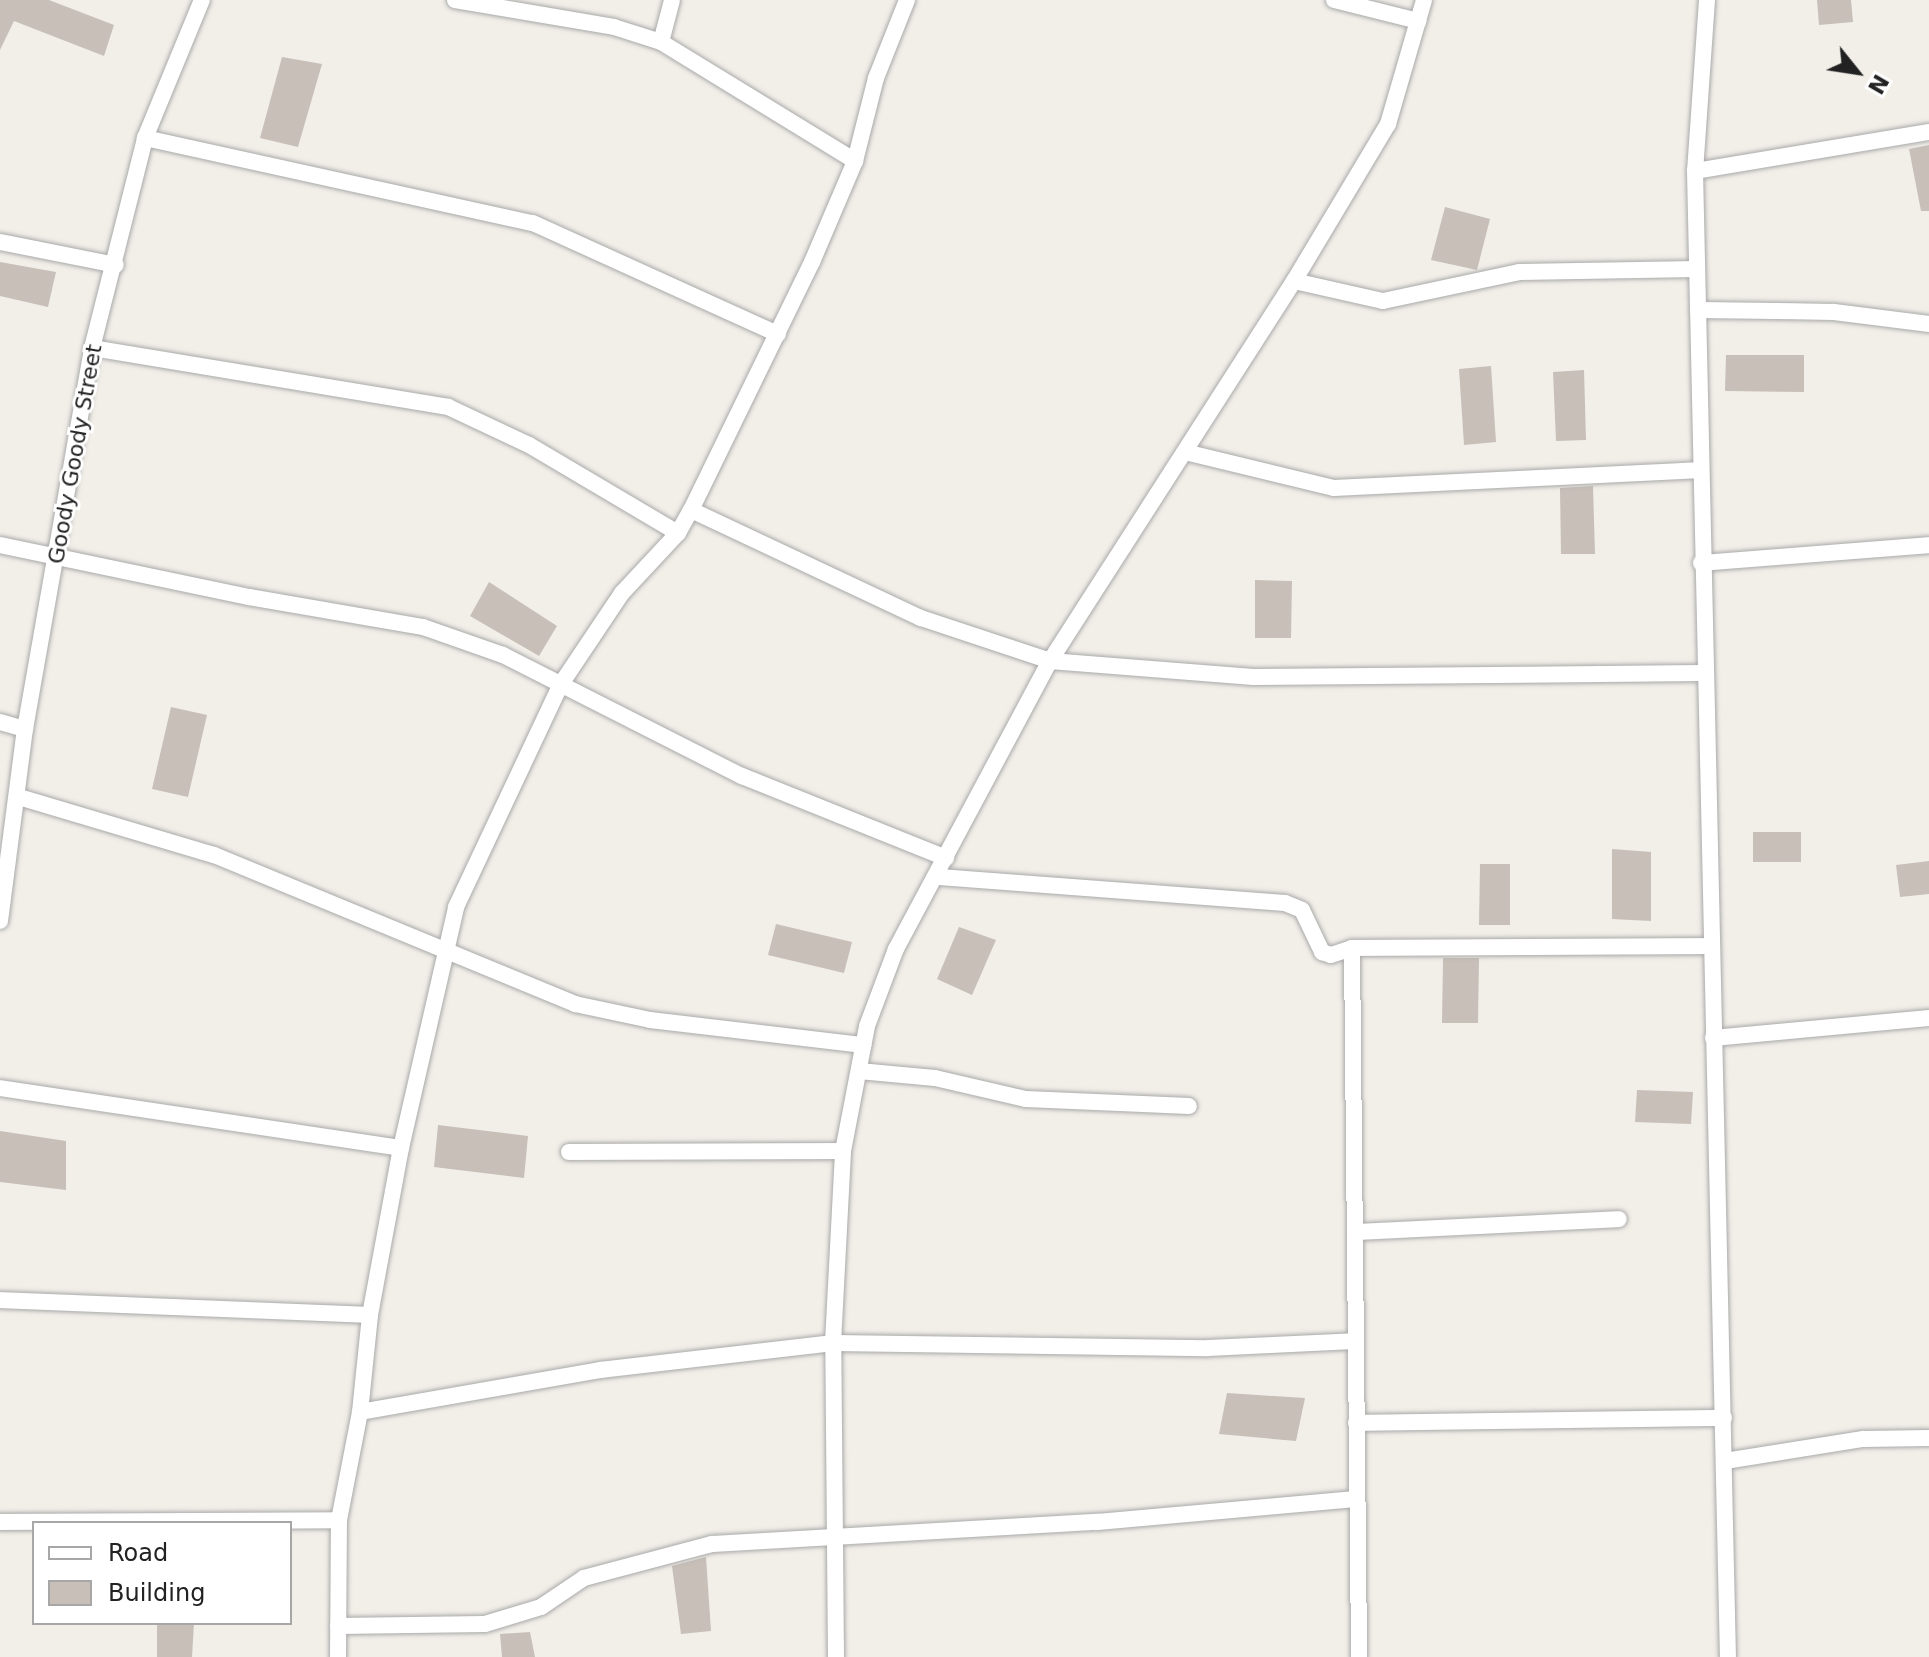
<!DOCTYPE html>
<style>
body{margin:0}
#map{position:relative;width:1929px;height:1657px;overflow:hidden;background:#f2efe9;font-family:"DejaVu Sans",sans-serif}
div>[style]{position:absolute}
.building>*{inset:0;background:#c7bfb8}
.roads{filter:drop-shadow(0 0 2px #a9a9a9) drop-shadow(0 0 2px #a9a9a9)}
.minor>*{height:16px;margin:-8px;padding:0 8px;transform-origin:8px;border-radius:8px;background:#fff}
span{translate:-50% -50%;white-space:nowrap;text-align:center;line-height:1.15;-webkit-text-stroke:6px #fff;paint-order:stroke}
.street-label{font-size:22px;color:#222}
.legend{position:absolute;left:32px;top:1521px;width:260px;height:104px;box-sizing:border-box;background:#fff;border:2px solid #a7a7a7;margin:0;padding:10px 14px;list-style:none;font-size:24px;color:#222}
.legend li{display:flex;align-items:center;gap:16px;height:40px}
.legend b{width:40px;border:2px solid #a7a7a7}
.north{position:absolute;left:1817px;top:32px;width:80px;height:80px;-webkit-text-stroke:6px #fff;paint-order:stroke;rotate:120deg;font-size:22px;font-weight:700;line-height:32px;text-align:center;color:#222}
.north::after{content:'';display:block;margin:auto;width:28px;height:36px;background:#222;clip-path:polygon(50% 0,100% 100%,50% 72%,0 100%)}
</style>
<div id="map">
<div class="building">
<i style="clip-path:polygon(0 0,49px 0,114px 25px,104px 56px,14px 21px,0 50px)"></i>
<i style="clip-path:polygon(1817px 0,1851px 0,1853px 22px,1819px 25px)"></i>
<i style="clip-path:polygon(282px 57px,322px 64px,298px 147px,260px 138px)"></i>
<i style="clip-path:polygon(1929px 145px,1929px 211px,1921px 211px,1909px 149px)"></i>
<i style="clip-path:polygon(1445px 207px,1490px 219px,1477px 270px,1431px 260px)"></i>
<i style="clip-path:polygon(0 262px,56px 272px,48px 307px,0 296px)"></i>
<i style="clip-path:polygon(1726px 355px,1804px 355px,1804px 392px,1725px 391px)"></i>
<i style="clip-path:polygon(1491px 366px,1496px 442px,1464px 445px,1459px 369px)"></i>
<i style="clip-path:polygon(1584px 370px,1586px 440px,1556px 441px,1553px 372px)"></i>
<i style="clip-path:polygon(1593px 486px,1595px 554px,1561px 554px,1560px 488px)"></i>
<i style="clip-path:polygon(1255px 580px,1292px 581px,1291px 638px,1255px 638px)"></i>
<i style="clip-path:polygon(489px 582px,557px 626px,539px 656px,470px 616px)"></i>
<i style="clip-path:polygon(171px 707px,207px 715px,188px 797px,152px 789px)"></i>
<i style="clip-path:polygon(1753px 832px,1801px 832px,1801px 862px,1753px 862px)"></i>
<i style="clip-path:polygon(1612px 849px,1651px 852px,1651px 921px,1612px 919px)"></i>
<i style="clip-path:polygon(1929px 861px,1929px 894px,1900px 897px,1896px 865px)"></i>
<i style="clip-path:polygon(1480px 864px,1510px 864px,1510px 925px,1479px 925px)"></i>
<i style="clip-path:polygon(776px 924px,852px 942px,844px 973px,768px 955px)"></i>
<i style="clip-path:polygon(959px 927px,996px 940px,972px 995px,937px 979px)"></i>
<i style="clip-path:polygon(1443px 958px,1479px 958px,1478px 1023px,1442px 1023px)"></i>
<i style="clip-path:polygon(1637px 1090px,1693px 1092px,1691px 1124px,1635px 1122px)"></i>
<i style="clip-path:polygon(438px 1125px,528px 1136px,524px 1178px,434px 1167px)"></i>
<i style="clip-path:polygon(0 1131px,66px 1141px,66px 1190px,0 1182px)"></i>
<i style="clip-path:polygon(1227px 1393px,1305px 1398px,1296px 1441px,1219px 1434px)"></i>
<i style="clip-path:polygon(706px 1557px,711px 1631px,681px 1634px,672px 1566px)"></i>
<i style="clip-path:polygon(157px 1623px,194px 1623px,192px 1657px,157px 1657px)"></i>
<i style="clip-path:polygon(530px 1632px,535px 1657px,502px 1657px,500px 1634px)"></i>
</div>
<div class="roads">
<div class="minor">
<i style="left:455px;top:0;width:161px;rotate:9.6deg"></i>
<i style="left:614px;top:27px;width:49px;rotate:17.7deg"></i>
<i style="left:661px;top:42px;width:228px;rotate:31.5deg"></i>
<i style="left:1334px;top:0;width:87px;rotate:14deg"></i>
<i style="left:1707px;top:0;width:171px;rotate:94deg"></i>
<i style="left:1695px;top:171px;width:1486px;rotate:88.73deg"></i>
<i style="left:661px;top:42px;width:43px;rotate:-75.3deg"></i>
<i style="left:145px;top:138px;width:397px;rotate:12.4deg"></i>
<i style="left:533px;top:223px;width:269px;rotate:24.4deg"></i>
<i style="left:1695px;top:171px;width:237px;rotate:-9.5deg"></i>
<i style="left:0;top:242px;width:118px;rotate:11.2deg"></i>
<i style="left:1294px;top:281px;width:91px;rotate:12.7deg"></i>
<i style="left:1383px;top:301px;width:139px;rotate:-12deg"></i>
<i style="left:1519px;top:272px;width:178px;rotate:-1deg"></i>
<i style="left:1698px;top:310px;width:136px;rotate:0.8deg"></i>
<i style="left:1834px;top:312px;width:96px;rotate:7.2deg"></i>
<i style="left:92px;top:348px;width:361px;rotate:9.4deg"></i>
<i style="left:448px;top:407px;width:89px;rotate:25.1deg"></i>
<i style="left:529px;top:445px;width:173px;rotate:30.6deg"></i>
<i style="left:1185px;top:452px;width:153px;rotate:13.6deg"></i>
<i style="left:1334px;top:488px;width:365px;rotate:-2.8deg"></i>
<i style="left:691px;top:510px;width:254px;rotate:25.2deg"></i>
<i style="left:921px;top:618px;width:136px;rotate:18.4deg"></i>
<i style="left:1050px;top:661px;width:204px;rotate:4.5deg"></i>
<i style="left:1253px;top:677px;width:450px;rotate:-0.5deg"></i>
<i style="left:0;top:545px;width:254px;rotate:11.8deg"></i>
<i style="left:249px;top:597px;width:177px;rotate:9.8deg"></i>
<i style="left:423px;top:627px;width:85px;rotate:19.3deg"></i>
<i style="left:503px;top:655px;width:268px;rotate:26.9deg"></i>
<i style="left:742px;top:776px;width:220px;rotate:21.9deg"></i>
<i style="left:1701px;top:563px;width:229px;rotate:-4.5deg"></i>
<i style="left:0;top:722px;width:26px;rotate:16deg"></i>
<i style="left:19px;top:797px;width:203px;rotate:16.6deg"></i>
<i style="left:214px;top:855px;width:391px;rotate:22.4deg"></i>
<i style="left:575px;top:1004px;width:77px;rotate:12deg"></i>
<i style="left:650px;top:1020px;width:215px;rotate:6.7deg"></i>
<i style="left:939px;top:877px;width:347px;rotate:4.3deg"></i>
<i style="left:1285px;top:903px;width:18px;rotate:22deg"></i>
<i style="left:1302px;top:910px;width:47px;rotate:64.5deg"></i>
<i style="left:1322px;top:952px;width:9px;rotate:18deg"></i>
<i style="left:1331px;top:955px;width:22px;rotate:-18deg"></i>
<i style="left:1352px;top:948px;width:358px;rotate:-0.3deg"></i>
<i style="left:0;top:921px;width:194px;rotate:-82.6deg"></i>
<i style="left:25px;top:729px;width:387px;rotate:-80deg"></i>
<i style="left:92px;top:348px;width:217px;rotate:-75.8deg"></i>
<i style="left:145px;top:138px;width:149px;rotate:-67.6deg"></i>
<i style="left:1352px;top:948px;width:709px;rotate:89.43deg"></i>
<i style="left:1713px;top:1038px;width:217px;rotate:-5.3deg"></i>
<i style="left:859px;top:1071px;width:76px;rotate:5.3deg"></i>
<i style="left:935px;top:1078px;width:93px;rotate:13deg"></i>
<i style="left:1026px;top:1099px;width:163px;rotate:2.5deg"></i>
<i style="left:0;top:1088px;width:405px;rotate:8.5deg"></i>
<i style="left:569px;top:1152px;width:274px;rotate:-0.2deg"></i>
<i style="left:1355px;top:1232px;width:264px;rotate:-2.8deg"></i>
<i style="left:0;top:1300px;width:370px;rotate:2.3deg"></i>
<i style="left:360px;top:1412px;width:244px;rotate:-9.9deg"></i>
<i style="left:600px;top:1370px;width:235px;rotate:-6.6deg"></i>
<i style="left:833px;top:1343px;width:375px;rotate:0.8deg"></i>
<i style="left:1208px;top:1348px;width:146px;rotate:-2.7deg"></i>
<i style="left:1356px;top:1423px;width:368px;rotate:-0.8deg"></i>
<i style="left:1725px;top:1461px;width:140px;rotate:-9.1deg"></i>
<i style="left:1863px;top:1439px;width:66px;rotate:-0.9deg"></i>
<i style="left:0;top:1522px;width:339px;rotate:-0.3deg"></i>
<i style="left:338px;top:1626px;width:147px;rotate:-0.8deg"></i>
<i style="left:485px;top:1624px;width:59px;rotate:-16.9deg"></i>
<i style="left:541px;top:1607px;width:52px;rotate:-34deg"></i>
<i style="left:584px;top:1578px;width:132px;rotate:-14.9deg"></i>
<i style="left:712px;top:1544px;width:386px;rotate:-3.3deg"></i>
<i style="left:1097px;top:1522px;width:260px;rotate:-5.1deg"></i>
<i style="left:338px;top:1657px;width:137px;rotate:-89.6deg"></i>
<i style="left:339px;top:1520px;width:110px;rotate:-79deg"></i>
<i style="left:360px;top:1412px;width:98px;rotate:-84.1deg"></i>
<i style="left:370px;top:1315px;width:170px;rotate:-79.5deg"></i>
<i style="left:401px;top:1148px;width:247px;rotate:-77.1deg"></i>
<i style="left:456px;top:907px;width:246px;rotate:-64.8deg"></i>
<i style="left:561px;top:684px;width:110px;rotate:-56.2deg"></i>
<i style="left:622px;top:593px;width:82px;rotate:-47deg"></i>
<i style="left:678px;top:533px;width:26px;rotate:-61deg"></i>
<i style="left:691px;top:510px;width:276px;rotate:-64deg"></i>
<i style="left:812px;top:262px;width:110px;rotate:-66.9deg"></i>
<i style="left:855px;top:161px;width:86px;rotate:-75.8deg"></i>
<i style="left:876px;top:78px;width:84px;rotate:-68.3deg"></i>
<i style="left:836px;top:1657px;width:314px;rotate:-90.5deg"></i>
<i style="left:833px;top:1343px;width:192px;rotate:-87deg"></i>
<i style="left:843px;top:1151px;width:127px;rotate:-79.1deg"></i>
<i style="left:867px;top:1026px;width:82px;rotate:-69.4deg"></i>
<i style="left:896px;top:949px;width:327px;rotate:-61.9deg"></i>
<i style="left:1050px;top:661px;width:452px;rotate:-57.3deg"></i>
<i style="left:1294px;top:281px;width:183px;rotate:-59.1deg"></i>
<i style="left:1388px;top:124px;width:129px;rotate:-73.8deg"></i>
</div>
</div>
<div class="street-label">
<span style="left:75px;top:454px;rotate:-80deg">Goody Goody Street</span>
</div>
<ul class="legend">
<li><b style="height:10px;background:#fff"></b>Road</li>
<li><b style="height:22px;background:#c7bfb8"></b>Building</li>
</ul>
<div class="north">N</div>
</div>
